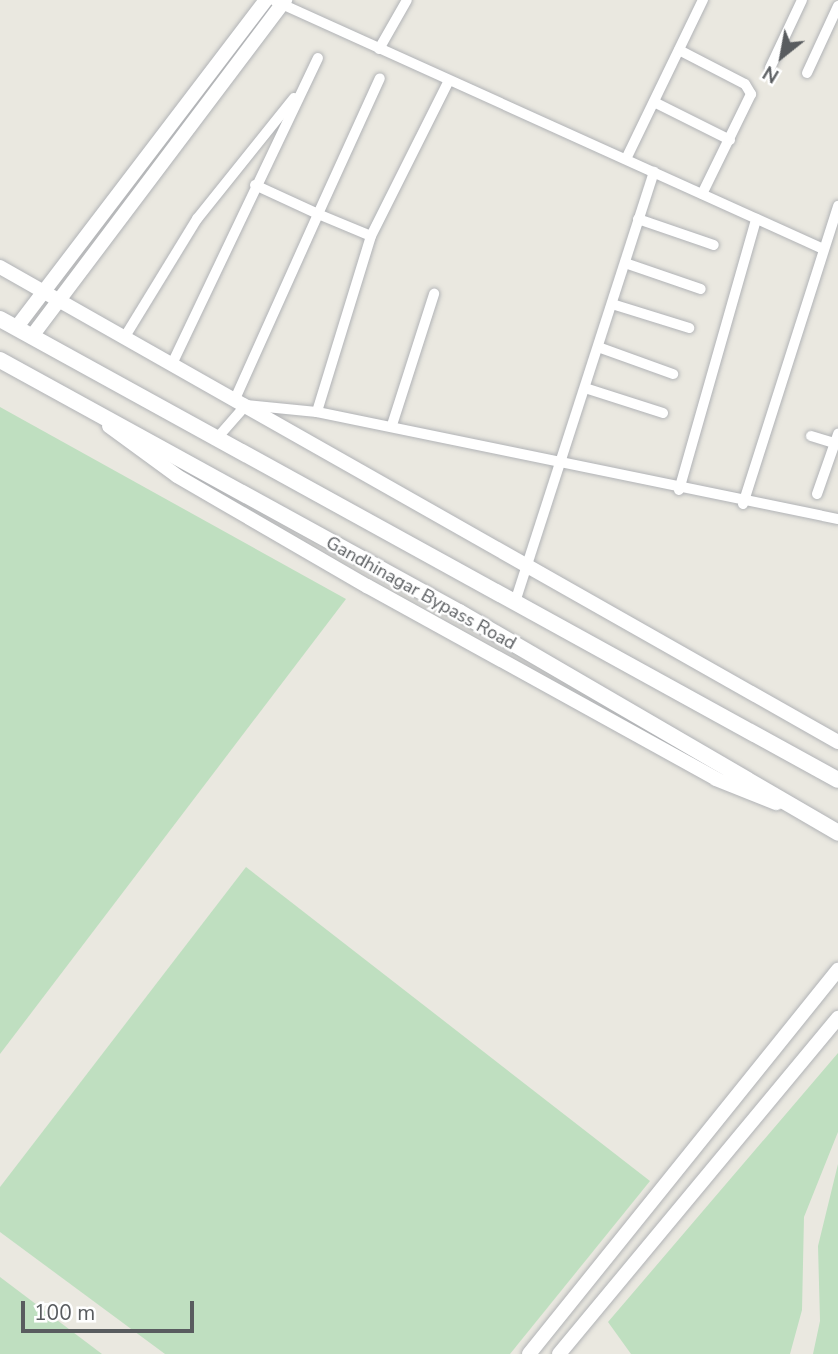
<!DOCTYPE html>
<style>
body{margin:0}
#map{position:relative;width:838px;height:1354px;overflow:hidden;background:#eae8e0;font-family:"Nunito Sans",sans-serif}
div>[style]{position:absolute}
.green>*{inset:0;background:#bfdfc0}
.roads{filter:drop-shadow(0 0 2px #b1b3b6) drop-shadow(0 0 2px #b1b3b6)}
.minor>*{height:10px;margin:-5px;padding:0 5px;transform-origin:5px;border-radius:5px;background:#fff}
.tertiary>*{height:14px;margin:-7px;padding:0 7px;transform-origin:7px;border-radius:7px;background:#fff}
.secondary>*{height:16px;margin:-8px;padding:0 8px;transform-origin:8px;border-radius:8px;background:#fff}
span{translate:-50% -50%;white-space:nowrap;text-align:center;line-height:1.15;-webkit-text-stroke:5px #fff;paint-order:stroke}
.street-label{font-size:18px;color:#595c5f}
.north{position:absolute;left:747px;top:21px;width:70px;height:70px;-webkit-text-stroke:5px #fff;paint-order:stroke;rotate:211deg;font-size:19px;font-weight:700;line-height:28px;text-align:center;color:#595c5f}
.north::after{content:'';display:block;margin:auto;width:24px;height:32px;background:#595c5f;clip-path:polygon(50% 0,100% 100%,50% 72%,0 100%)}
.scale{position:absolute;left:21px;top:1301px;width:173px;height:32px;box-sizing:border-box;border:4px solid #595c5f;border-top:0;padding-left:9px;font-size:21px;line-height:24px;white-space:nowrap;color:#595c5f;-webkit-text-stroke:5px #fff;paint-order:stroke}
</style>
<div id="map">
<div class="green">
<i style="clip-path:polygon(0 407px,346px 599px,0 1054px)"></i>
<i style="clip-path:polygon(246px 867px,650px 1181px,510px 1354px,165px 1354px,0 1232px,0 1187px)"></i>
<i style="clip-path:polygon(838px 1053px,838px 1132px,804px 1217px,802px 1310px,790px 1354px,631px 1354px,608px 1322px)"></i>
<i style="clip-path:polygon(838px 1164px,838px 1354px,813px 1354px,820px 1321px,818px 1246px)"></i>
<i style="clip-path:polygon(0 1277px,102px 1354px,0 1354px)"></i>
</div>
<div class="roads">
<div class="minor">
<i style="left:275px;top:1px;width:599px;rotate:24.34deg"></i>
<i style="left:379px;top:49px;width:56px;rotate:-60.3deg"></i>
<i style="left:679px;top:50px;width:74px;rotate:27.3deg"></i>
<i style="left:745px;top:84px;width:12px;rotate:59deg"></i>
<i style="left:751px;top:94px;width:111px;rotate:116.1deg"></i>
<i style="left:770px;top:68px;width:75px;rotate:-64.8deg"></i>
<i style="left:807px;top:73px;width:74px;rotate:-65.2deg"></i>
<i style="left:654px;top:102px;width:85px;rotate:26.6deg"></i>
<i style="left:626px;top:159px;width:177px;rotate:-64.2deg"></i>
<i style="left:255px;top:185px;width:69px;rotate:24.7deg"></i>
<i style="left:318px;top:214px;width:149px;rotate:-65.5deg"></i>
<i style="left:638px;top:219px;width:80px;rotate:18.9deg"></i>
<i style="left:371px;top:236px;width:174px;rotate:-63.4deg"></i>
<i style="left:625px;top:263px;width:80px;rotate:18.9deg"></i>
<i style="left:612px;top:304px;width:81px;rotate:17.3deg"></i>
<i style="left:124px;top:338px;width:140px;rotate:-58.5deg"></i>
<i style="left:197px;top:219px;width:155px;rotate:-51.3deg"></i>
<i style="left:598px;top:347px;width:80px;rotate:19.8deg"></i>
<i style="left:172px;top:364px;width:339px;rotate:-64.5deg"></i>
<i style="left:585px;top:388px;width:82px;rotate:17.8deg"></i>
<i style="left:235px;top:399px;width:203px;rotate:-65.8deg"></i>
<i style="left:318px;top:214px;width:57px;rotate:22.5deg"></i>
<i style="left:371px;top:236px;width:184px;rotate:107.1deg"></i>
<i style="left:392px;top:425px;width:138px;rotate:-72.2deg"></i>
<i style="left:811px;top:436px;width:28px;rotate:17deg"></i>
<i style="left:218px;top:437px;width:43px;rotate:-48.8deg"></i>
<i style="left:246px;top:405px;width:71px;rotate:5.6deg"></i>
<i style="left:317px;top:412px;width:532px;rotate:11.61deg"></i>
<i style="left:679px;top:490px;width:282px;rotate:-74.1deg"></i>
<i style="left:817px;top:494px;width:64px;rotate:-70.7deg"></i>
<i style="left:743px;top:504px;width:313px;rotate:-72.3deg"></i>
<i style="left:516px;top:599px;width:449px;rotate:-72.1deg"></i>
</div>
<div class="tertiary">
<i style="left:0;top:267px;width:963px;rotate:29.55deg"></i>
<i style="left:16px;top:328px;width:412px;rotate:-52.7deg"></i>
<i style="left:32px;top:336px;width:421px;rotate:-53deg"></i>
<i style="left:109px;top:426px;width:84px;rotate:36.3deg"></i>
<i style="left:177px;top:476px;width:220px;rotate:30.1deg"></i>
<i style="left:367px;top:586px;width:399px;rotate:28.9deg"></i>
<i style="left:716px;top:779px;width:65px;rotate:21.8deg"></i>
<i style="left:529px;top:1354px;width:493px;rotate:-51.2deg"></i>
<i style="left:559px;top:1354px;width:437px;rotate:-50.3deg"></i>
</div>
<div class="secondary">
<i style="left:0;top:319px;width:956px;rotate:28.82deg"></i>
<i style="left:0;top:360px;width:524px;rotate:28.77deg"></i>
<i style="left:459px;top:612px;width:439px;rotate:30.2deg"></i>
</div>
</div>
<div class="street-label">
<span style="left:421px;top:593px;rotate:29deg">Gandhinagar Bypass Road</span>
</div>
<div class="north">N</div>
<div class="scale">100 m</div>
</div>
